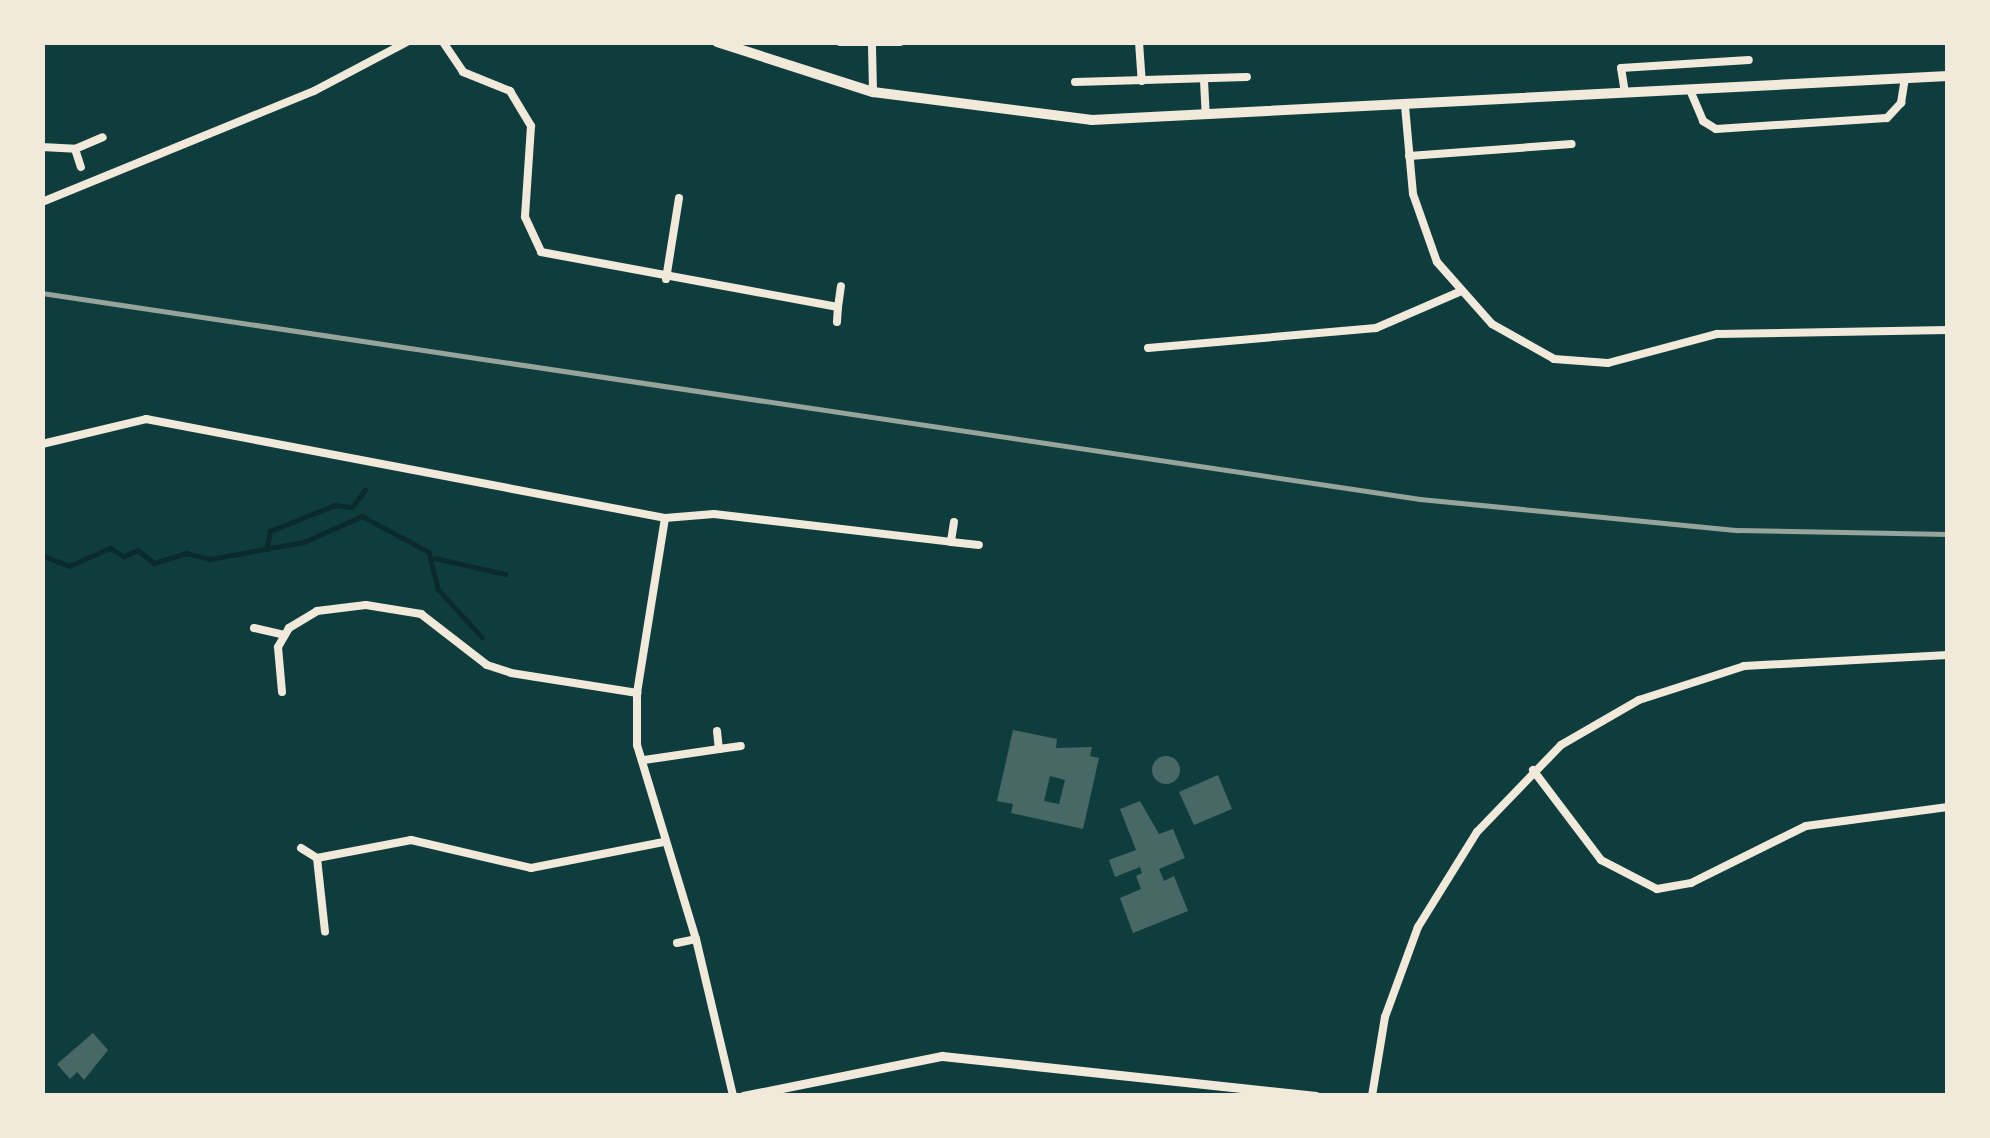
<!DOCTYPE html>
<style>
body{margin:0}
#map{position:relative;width:1990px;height:1138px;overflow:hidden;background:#0f3d3e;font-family:Spectral,serif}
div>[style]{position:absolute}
.stream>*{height:4.5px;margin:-2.25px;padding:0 2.25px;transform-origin:2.25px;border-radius:2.25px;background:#0a2a2b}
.building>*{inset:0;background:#486865}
.round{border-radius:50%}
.minor>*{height:8px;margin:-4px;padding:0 4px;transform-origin:4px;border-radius:4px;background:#f1e9da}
.tertiary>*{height:9px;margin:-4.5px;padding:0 4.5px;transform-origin:4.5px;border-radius:4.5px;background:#f1e9da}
.primary>*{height:10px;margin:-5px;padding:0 5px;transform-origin:5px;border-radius:5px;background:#f1e9da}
.rail>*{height:4.5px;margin:-2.25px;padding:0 2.25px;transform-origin:2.25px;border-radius:2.25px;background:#97a49c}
span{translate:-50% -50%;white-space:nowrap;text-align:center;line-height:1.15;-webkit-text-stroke:12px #f1e9da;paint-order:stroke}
.frame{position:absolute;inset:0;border:45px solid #f1e9da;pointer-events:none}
</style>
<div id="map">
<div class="stream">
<i style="left:267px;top:546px;width:15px;rotate:-79deg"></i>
<i style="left:270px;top:531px;width:70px;rotate:-21.8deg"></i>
<i style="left:335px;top:505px;width:17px;rotate:7deg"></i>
<i style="left:352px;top:507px;width:21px;rotate:-53deg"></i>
<i style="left:42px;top:555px;width:29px;rotate:22deg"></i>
<i style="left:69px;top:566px;width:45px;rotate:-23.7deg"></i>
<i style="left:110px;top:548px;width:16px;rotate:30deg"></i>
<i style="left:124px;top:556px;width:15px;rotate:-23deg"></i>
<i style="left:138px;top:550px;width:21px;rotate:39deg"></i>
<i style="left:154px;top:563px;width:34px;rotate:-17deg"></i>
<i style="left:186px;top:553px;width:25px;rotate:14deg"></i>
<i style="left:210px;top:559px;width:96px;rotate:-10.3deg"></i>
<i style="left:304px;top:542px;width:64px;rotate:-24.1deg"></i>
<i style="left:362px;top:516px;width:76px;rotate:28.2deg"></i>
<i style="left:429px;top:552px;width:38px;rotate:76deg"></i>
<i style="left:438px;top:589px;width:65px;rotate:47.5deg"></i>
<i style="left:435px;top:558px;width:72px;rotate:12.9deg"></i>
</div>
<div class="building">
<i style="clip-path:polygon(evenodd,1013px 730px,1057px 739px,1056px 748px,1092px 747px,1090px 756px,1099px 758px,1083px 829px,1011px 813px,1013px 804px,997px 801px,1013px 730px,1050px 776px,1065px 780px,1059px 804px,1044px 801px,1050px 776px)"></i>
<i class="round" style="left:1152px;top:756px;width:28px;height:28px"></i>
<i style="clip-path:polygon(1218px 775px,1232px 809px,1194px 825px,1179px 792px)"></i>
<i style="clip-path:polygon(1140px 801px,1159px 834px,1173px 829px,1185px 858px,1159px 869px,1164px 881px,1174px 876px,1188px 911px,1133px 933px,1120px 898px,1141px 889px,1136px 876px,1142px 873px,1140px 867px,1115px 877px,1109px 860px,1136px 850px,1120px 809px)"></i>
<i style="clip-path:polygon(93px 1033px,108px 1050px,84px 1080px,77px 1072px,70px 1079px,57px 1064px)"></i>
</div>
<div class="minor">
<i style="left:443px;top:42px;width:36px;rotate:56deg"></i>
<i style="left:463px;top:72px;width:51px;rotate:22deg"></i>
<i style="left:510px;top:91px;width:41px;rotate:59deg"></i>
<i style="left:531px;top:126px;width:91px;rotate:93.8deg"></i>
<i style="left:525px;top:217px;width:38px;rotate:65deg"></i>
<i style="left:541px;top:252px;width:302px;rotate:10.5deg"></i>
<i style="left:838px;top:307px;width:15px;rotate:94deg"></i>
<i style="left:840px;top:42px;width:60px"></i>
<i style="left:1139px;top:42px;width:39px;rotate:86deg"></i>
<i style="left:872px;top:47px;width:45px;rotate:88.7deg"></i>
<i style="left:1204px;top:81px;width:34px;rotate:87deg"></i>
<i style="left:1075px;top:82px;width:172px;rotate:-1.7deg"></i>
<i style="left:1690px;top:90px;width:34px;rotate:67deg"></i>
<i style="left:1703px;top:121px;width:15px;rotate:32deg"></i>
<i style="left:1716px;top:129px;width:171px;rotate:-3.7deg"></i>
<i style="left:1887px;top:118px;width:21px;rotate:-47deg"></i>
<i style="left:1901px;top:103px;width:24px;rotate:-81deg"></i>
<i style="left:1625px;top:93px;width:25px;rotate:-99deg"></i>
<i style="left:1621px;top:68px;width:128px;rotate:-3.6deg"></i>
<i style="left:1405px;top:106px;width:88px;rotate:84.8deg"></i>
<i style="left:1413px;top:194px;width:72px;rotate:70.6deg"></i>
<i style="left:1437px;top:262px;width:83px;rotate:48.4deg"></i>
<i style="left:1492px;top:324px;width:71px;rotate:29.4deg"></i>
<i style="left:1554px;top:359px;width:54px;rotate:4.2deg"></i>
<i style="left:1608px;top:363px;width:113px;rotate:-14.9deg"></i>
<i style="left:1717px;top:334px;width:231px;rotate:-1deg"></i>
<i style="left:42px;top:147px;width:33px;rotate:3deg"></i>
<i style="left:75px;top:149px;width:30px;rotate:-23deg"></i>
<i style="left:75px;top:149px;width:19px;rotate:72deg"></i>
<i style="left:1409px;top:156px;width:163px;rotate:-4.2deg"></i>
<i style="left:42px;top:202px;width:294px;rotate:-22.2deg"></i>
<i style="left:314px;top:91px;width:105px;rotate:-27.8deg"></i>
<i style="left:666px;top:279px;width:82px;rotate:-80.9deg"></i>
<i style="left:838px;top:307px;width:21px;rotate:-82deg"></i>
<i style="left:1148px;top:348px;width:229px;rotate:-5deg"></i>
<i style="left:1376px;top:328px;width:90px;rotate:-23.4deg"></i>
<i style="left:42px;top:444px;width:107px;rotate:-13.5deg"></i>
<i style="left:146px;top:419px;width:528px;rotate:10.8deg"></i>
<i style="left:665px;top:518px;width:49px;rotate:-4.7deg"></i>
<i style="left:714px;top:514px;width:239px;rotate:6.7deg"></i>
<i style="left:665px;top:518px;width:177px;rotate:99.1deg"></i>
<i style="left:637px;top:693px;width:52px;rotate:90deg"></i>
<i style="left:637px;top:745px;width:203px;rotate:73.1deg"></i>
<i style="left:954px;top:522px;width:20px;rotate:99deg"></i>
<i style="left:951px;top:542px;width:28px;rotate:6deg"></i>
<i style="left:254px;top:628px;width:31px;rotate:13deg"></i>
<i style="left:282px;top:692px;width:45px;rotate:-95.1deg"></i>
<i style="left:278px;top:647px;width:22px;rotate:-60deg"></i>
<i style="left:289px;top:628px;width:33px;rotate:-31deg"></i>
<i style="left:317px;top:611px;width:49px;rotate:-7deg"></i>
<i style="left:366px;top:605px;width:56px;rotate:9.3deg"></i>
<i style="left:421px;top:614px;width:83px;rotate:37.7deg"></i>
<i style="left:487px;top:665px;width:25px;rotate:18deg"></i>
<i style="left:511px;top:673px;width:128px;rotate:9deg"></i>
<i style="left:717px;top:731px;width:18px;rotate:84deg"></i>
<i style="left:719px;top:749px;width:22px;rotate:-8deg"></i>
<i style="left:644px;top:760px;width:76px;rotate:-8.3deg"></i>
<i style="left:1533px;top:770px;width:113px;rotate:52.9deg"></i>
<i style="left:1601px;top:860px;width:63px;rotate:27.4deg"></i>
<i style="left:1657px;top:889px;width:35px;rotate:-10deg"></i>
<i style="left:1691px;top:883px;width:128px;rotate:-26.4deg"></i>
<i style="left:1806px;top:826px;width:143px;rotate:-7.6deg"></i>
<i style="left:301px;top:848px;width:19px;rotate:32deg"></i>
<i style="left:317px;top:858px;width:74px;rotate:83.8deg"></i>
<i style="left:317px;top:858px;width:96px;rotate:-10.8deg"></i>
<i style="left:411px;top:840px;width:123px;rotate:13.1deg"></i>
<i style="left:531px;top:868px;width:135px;rotate:-11.1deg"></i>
<i style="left:677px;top:943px;width:19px;rotate:-12deg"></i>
<i style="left:696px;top:939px;width:161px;rotate:76.7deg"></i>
<i style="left:1372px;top:1096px;width:80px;rotate:-80.7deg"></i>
<i style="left:1385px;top:1017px;width:96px;rotate:-69.9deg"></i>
<i style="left:1418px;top:927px;width:112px;rotate:-58.2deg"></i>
<i style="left:1477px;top:832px;width:121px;rotate:-46deg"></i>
<i style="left:1561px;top:745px;width:90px;rotate:-30deg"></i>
<i style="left:1639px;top:700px;width:110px;rotate:-17.9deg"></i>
<i style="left:1744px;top:666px;width:204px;rotate:-3.1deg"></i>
</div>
<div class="tertiary">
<i style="left:743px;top:1096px;width:203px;rotate:-11.4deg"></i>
<i style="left:942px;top:1056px;width:376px;rotate:6.1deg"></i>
</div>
<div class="primary">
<i style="left:717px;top:42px;width:164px;rotate:17.8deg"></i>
<i style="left:873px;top:92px;width:221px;rotate:7.3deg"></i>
<i style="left:1092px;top:120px;width:857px;rotate:-2.94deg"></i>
</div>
<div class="rail">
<i style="left:42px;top:293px;width:1393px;rotate:8.5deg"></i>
<i style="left:1420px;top:499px;width:319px;rotate:5.6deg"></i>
<i style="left:1737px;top:530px;width:211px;rotate:1.1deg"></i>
</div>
<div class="frame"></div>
</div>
